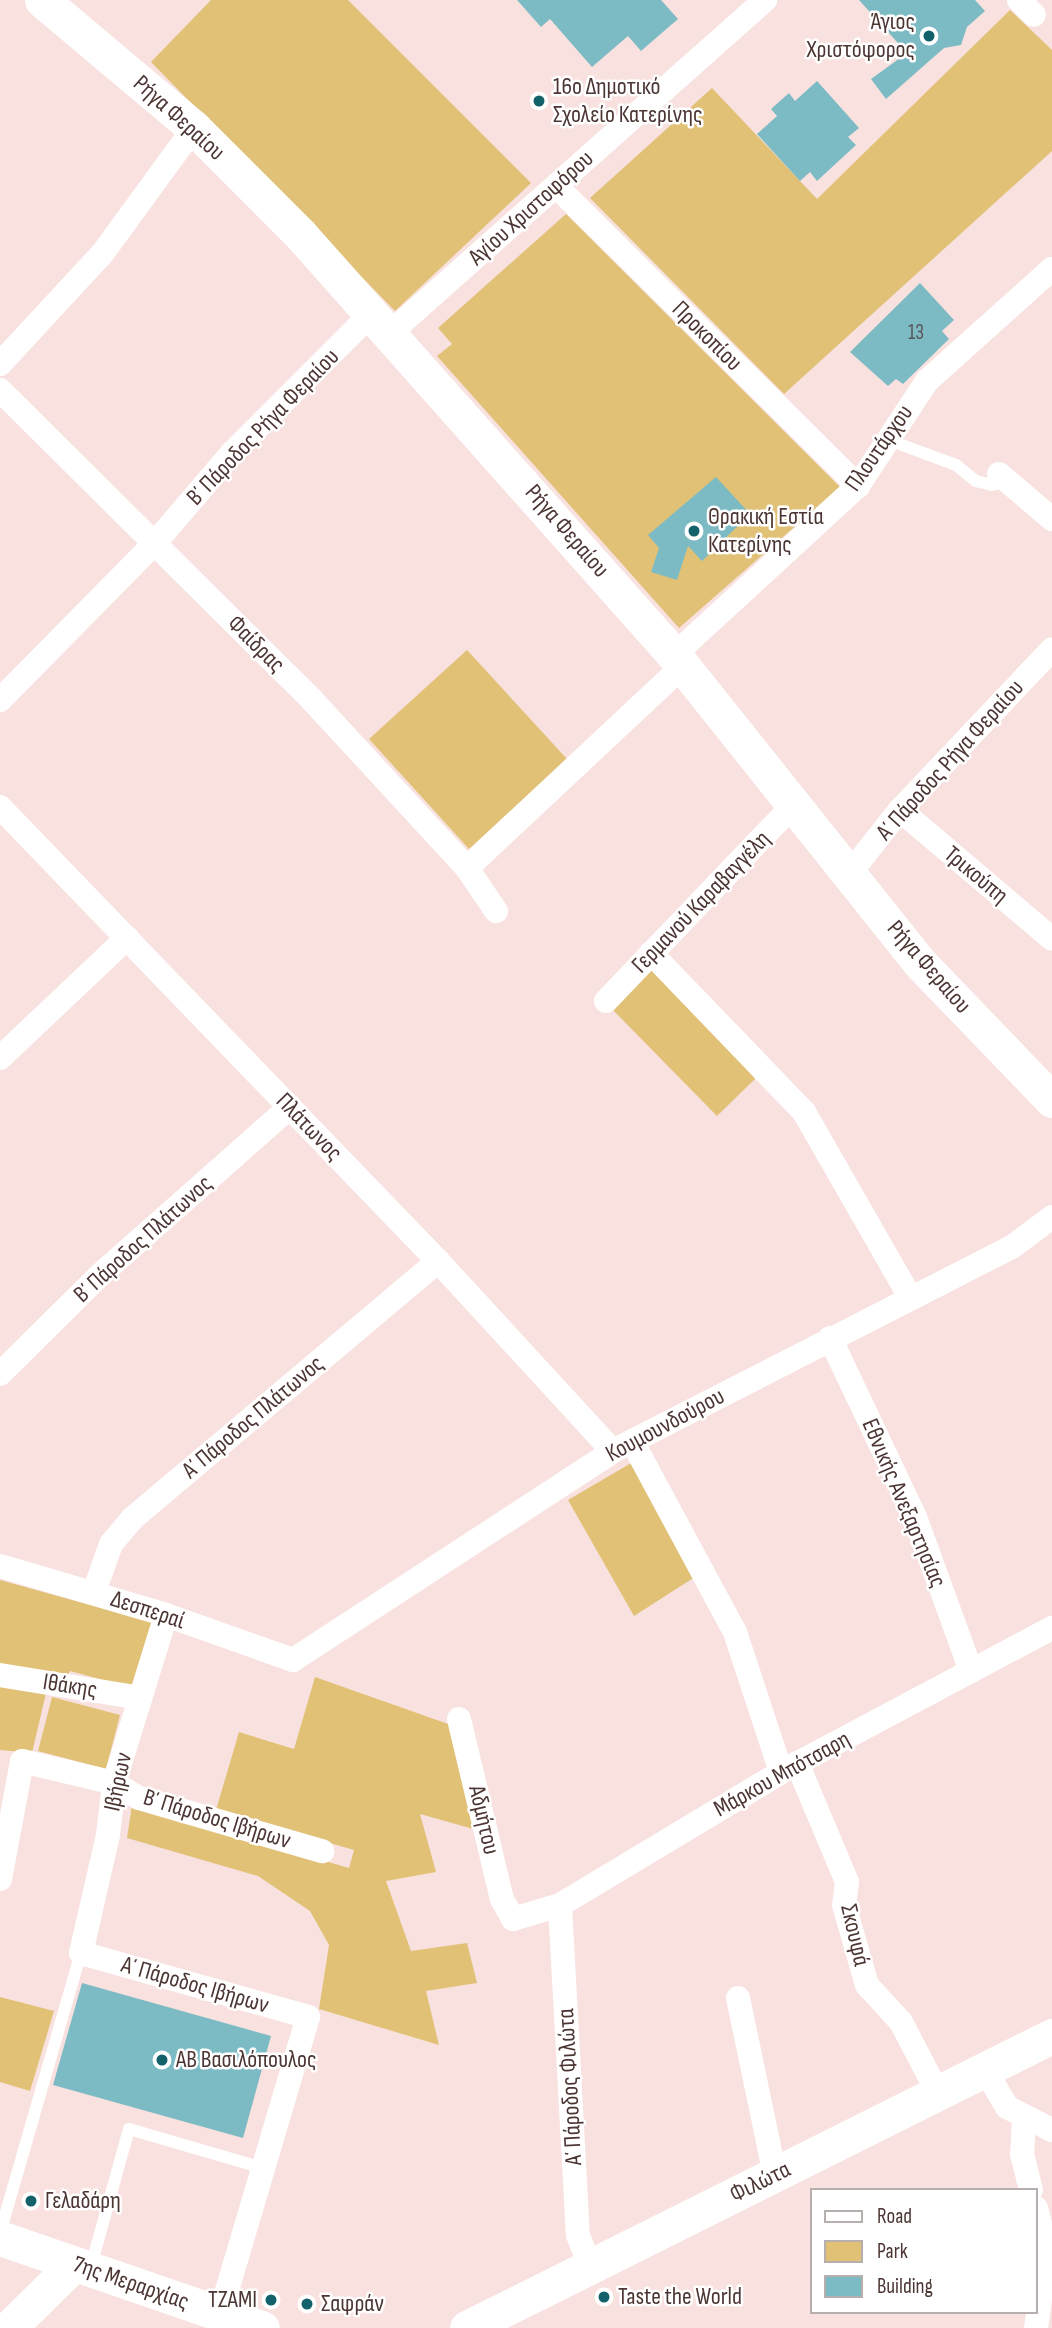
<!DOCTYPE html>
<meta charset="utf-8">
<style>
body{margin:0}
#map{position:relative;width:1052px;height:2328px;overflow:hidden;background:#f8e1de;font-family:"Sofia Sans Condensed",sans-serif}
div>[style]{position:absolute}
.green>*{inset:0;background:#e1c176}
.building>*{inset:0;background:#7dbbc4}
.lane>*{height:12px;margin:-6px;padding:0 6px;transform-origin:6px;border-radius:6px;background:#fff}
.street>*{height:24px;margin:-12px;padding:0 12px;transform-origin:12px;border-radius:12px;background:#fff}
.secondary>*{height:35px;margin:-17.5px;padding:0 17.5px;transform-origin:17.5px;border-radius:17.5px;background:#fff}
.dots>*{width:19px;height:19px;translate:-50% -50%;box-sizing:border-box;border:4px solid #fff;border-radius:50%}
span{translate:-50% -50%;white-space:nowrap;text-align:center;line-height:1.15;-webkit-text-stroke:5px #fff;paint-order:stroke}
.number-label{font-size:21px;color:#585757}
.number-label span{-webkit-text-stroke-width:0}
.poi-label{font-size:24px;color:#4c3633}
.right{translate:-100% -50%;text-align:right}
.left{translate:0 -50%;text-align:left}
.street-label{font-size:24px;color:#4c3633}
.legend{position:absolute;left:810px;top:2188px;width:228px;height:126px;box-sizing:border-box;background:#fff;border:2px solid #b7afad;margin:0;padding:9px 12px;list-style:none;font-size:21px;color:#4c3633}
.legend li{display:flex;align-items:center;gap:14px;height:35px}
.legend b{width:35px;border:2px solid #b7afad}
</style>
<div id="map">
<div class="green">
<i style="clip-path:polygon(211px 0,348px 0,531px 183px,395px 311px,151px 62px)"></i>
<i style="clip-path:polygon(1010px 10px,1052px 50px,1052px 151px,784px 394px,590px 198px,712px 88px,817px 199px)"></i>
<i style="clip-path:polygon(566px 214px,840px 487px,679px 628px,437px 356px,452px 344px,438px 328px)"></i>
<i style="clip-path:polygon(467px 650px,567px 759px,469px 849px,369px 739px)"></i>
<i style="clip-path:polygon(649px 963px,759px 1075px,717px 1116px,608px 1005px)"></i>
<i style="clip-path:polygon(633px 1462px,698px 1575px,634px 1616px,568px 1500px)"></i>
<i style="clip-path:polygon(0 1580px,155px 1623px,137px 1689px,70px 1671px,65px 1679px,50px 1676px,32px 1753px,0 1750px)"></i>
<i style="clip-path:polygon(315px 1677px,451px 1725px,477px 1830px,420px 1814px,436px 1872px,386px 1881px,411px 1951px,467px 1943px,477px 1983px,426px 1991px,439px 2045px,319px 2009px,329px 1945px,310px 1911px,258px 1876px,127px 1838px,132px 1805px,349px 1868px,354px 1850px,216px 1810px,239px 1732px,294px 1749px)"></i>
<i style="clip-path:polygon(52px 1697px,120px 1715px,106px 1769px,38px 1751px)"></i>
<i style="clip-path:polygon(0 1997px,54px 2011px,30px 2091px,0 2082px)"></i>
</div>
<div class="building">
<i style="clip-path:polygon(517px 0,661px 0,678px 19px,641px 51px,628px 36px,592px 67px,550px 19px,541px 27px)"></i>
<i style="clip-path:polygon(859px 0,975px 0,985px 11px,967px 27px,961px 45px,944px 48px,886px 99px,871px 79px,907px 53px)"></i>
<i style="clip-path:polygon(817px 81px,859px 128px,848px 137px,856px 145px,817px 181px,810px 172px,800px 181px,757px 134px,777px 116px,771px 109px,789px 93px,795px 101px)"></i>
<i style="clip-path:polygon(920px 283px,954px 320px,942px 331px,949px 339px,903px 384px,896px 379px,888px 386px,850px 352px)"></i>
<i style="clip-path:polygon(716px 477px,750px 514px,702px 561px,688px 546px,677px 580px,651px 572px,659px 548px,648px 535px)"></i>
<i style="clip-path:polygon(82px 1983px,271px 2036px,243px 2138px,53px 2085px)"></i>
</div>
<div class="lane">
<i style="left:886px;top:439px;width:75px;rotate:20.4deg"></i>
<i style="left:956px;top:465px;width:26px;rotate:39deg"></i>
<i style="left:976px;top:481px;width:16px;rotate:14deg"></i>
<i style="left:992px;top:485px;width:15px;rotate:-16deg"></i>
<i style="left:0;top:2233px;width:291px;rotate:-73.9deg"></i>
<i style="left:91px;top:2266px;width:142px;rotate:-74.5deg"></i>
<i style="left:129px;top:2129px;width:140px;rotate:16.2deg"></i>
</div>
<div class="street">
<i style="left:1019px;top:0;width:21px;rotate:45deg"></i>
<i style="left:556px;top:186px;width:426px;rotate:44.8deg"></i>
<i style="left:390px;top:333px;width:502px;rotate:-41.61deg"></i>
<i style="left:0;top:364px;width:150px;rotate:-47.2deg"></i>
<i style="left:102px;top:254px;width:156px;rotate:-53.9deg"></i>
<i style="left:0;top:390px;width:440px;rotate:44.8deg"></i>
<i style="left:312px;top:700px;width:229px;rotate:47.3deg"></i>
<i style="left:467px;top:868px;width:52px;rotate:56deg"></i>
<i style="left:999px;top:474px;width:70px;rotate:40.3deg"></i>
<i style="left:674px;top:655px;width:250px;rotate:-42.6deg"></i>
<i style="left:858px;top:486px;width:126px;rotate:-56.7deg"></i>
<i style="left:927px;top:381px;width:168px;rotate:-41.9deg"></i>
<i style="left:0;top:700px;width:221px;rotate:-45.4deg"></i>
<i style="left:155px;top:543px;width:118px;rotate:-49.5deg"></i>
<i style="left:232px;top:453px;width:198px;rotate:-45deg"></i>
<i style="left:0;top:807px;width:631px;rotate:46.03deg"></i>
<i style="left:438px;top:1261px;width:258px;rotate:47.4deg"></i>
<i style="left:900px;top:810px;width:199px;rotate:40.3deg"></i>
<i style="left:467px;top:868px;width:296px;rotate:-43.1deg"></i>
<i style="left:850px;top:873px;width:80px;rotate:-51.6deg"></i>
<i style="left:900px;top:810px;width:221px;rotate:-46.6deg"></i>
<i style="left:651px;top:953px;width:221px;rotate:46.1deg"></i>
<i style="left:804px;top:1112px;width:213px;rotate:60.2deg"></i>
<i style="left:606px;top:1001px;width:275px;rotate:-46.3deg"></i>
<i style="left:0;top:1058px;width:175px;rotate:-43.4deg"></i>
<i style="left:830px;top:1338px;width:198px;rotate:64.6deg"></i>
<i style="left:915px;top:1517px;width:164px;rotate:70deg"></i>
<i style="left:0;top:1374px;width:141px;rotate:-44.7deg"></i>
<i style="left:100px;top:1275px;width:254px;rotate:-41.5deg"></i>
<i style="left:632px;top:1441px;width:217px;rotate:61.7deg"></i>
<i style="left:735px;top:1632px;width:147px;rotate:71.8deg"></i>
<i style="left:0;top:1566px;width:173px;rotate:16.4deg"></i>
<i style="left:166px;top:1615px;width:135px;rotate:19.5deg"></i>
<i style="left:293px;top:1660px;width:382px;rotate:-33.1deg"></i>
<i style="left:613px;top:1451px;width:448px;rotate:-27.1deg"></i>
<i style="left:1012px;top:1247px;width:50px;rotate:-36.9deg"></i>
<i style="left:94px;top:1592px;width:51px;rotate:-70.5deg"></i>
<i style="left:111px;top:1544px;width:34px;rotate:-50deg"></i>
<i style="left:133px;top:1518px;width:399px;rotate:-40.1deg"></i>
<i style="left:166px;top:1615px;width:176px;rotate:107.2deg"></i>
<i style="left:114px;top:1783px;width:52px;rotate:96.6deg"></i>
<i style="left:108px;top:1835px;width:121px;rotate:102.9deg"></i>
<i style="left:81px;top:1953px;width:236px;rotate:15.7deg"></i>
<i style="left:308px;top:2017px;width:310px;rotate:106.5deg"></i>
<i style="left:0;top:1675px;width:142px;rotate:9.3deg"></i>
<i style="left:459px;top:1719px;width:185px;rotate:76.6deg"></i>
<i style="left:502px;top:1899px;width:23px;rotate:61deg"></i>
<i style="left:513px;top:1919px;width:49px;rotate:-16.6deg"></i>
<i style="left:560px;top:1905px;width:258px;rotate:-31deg"></i>
<i style="left:781px;top:1772px;width:307px;rotate:-28deg"></i>
<i style="left:797px;top:1763px;width:129px;rotate:67.2deg"></i>
<i style="left:847px;top:1882px;width:23px;rotate:97deg"></i>
<i style="left:844px;top:1905px;width:83px;rotate:74deg"></i>
<i style="left:867px;top:1985px;width:50px;rotate:47.4deg"></i>
<i style="left:901px;top:2022px;width:82px;rotate:62.5deg"></i>
<i style="left:0;top:1879px;width:120px;rotate:-79.4deg"></i>
<i style="left:22px;top:1761px;width:95px;rotate:13.4deg"></i>
<i style="left:114px;top:1783px;width:29px;rotate:31deg"></i>
<i style="left:139px;top:1798px;width:191px;rotate:16.2deg"></i>
<i style="left:560px;top:1905px;width:330px;rotate:86.9deg"></i>
<i style="left:578px;top:2235px;width:34px;rotate:69deg"></i>
<i style="left:738px;top:1998px;width:181px;rotate:78.2deg"></i>
<i style="left:985px;top:2070px;width:43px;rotate:59.3deg"></i>
<i style="left:1007px;top:2107px;width:51px;rotate:27.1deg"></i>
<i style="left:1024px;top:2118px;width:36px;rotate:93deg"></i>
<i style="left:1022px;top:2154px;width:37px;rotate:76deg"></i>
<i style="left:1036px;top:2208px;width:43px;rotate:75.3deg"></i>
<i style="left:1047px;top:2250px;width:79px;rotate:98deg"></i>
</div>
<div class="secondary">
<i style="left:42px;top:0;width:199px;rotate:40.1deg"></i>
<i style="left:194px;top:128px;width:150px;rotate:45deg"></i>
<i style="left:300px;top:234px;width:563px;rotate:48.38deg"></i>
<i style="left:674px;top:655px;width:394px;rotate:51.4deg"></i>
<i style="left:920px;top:963px;width:190px;rotate:46.1deg"></i>
<i style="left:0;top:2238px;width:277px;rotate:19deg"></i>
<i style="left:9px;top:2328px;width:91px;rotate:-44.6deg"></i>
<i style="left:467px;top:2328px;width:654px;rotate:-26.53deg"></i>
</div>
<div class="dots">
<i style="left:929px;top:36px;background:#13616b"></i>
<i style="left:539px;top:101px;background:#13616b"></i>
<i style="left:694px;top:531px;background:#13616b"></i>
<i style="left:162px;top:2060px;background:#13616b"></i>
<i style="left:31px;top:2201px;background:#13616b"></i>
<i style="left:604px;top:2297px;background:#13616b"></i>
<i style="left:271px;top:2300px;background:#13616b"></i>
<i style="left:307px;top:2304px;background:#13616b"></i>
</div>
<div class="number-label">
<span style="left:916px;top:333px">13</span>
</div>
<div class="poi-label">
<span class="right" style="left:915px;top:36px">Άγιος<br>Χριστόφορος</span>
<span class="left" style="left:553px;top:101px">16ο Δημοτικό<br>Σχολείο Κατερίνης</span>
<span class="left" style="left:708px;top:531px">Θρακική Εστία<br>Κατερίνης</span>
<span class="left" style="left:176px;top:2060px">ΑΒ Βασιλόπουλος</span>
<span class="left" style="left:45px;top:2201px">Γελαδάρη</span>
<span class="left" style="left:618px;top:2297px">Taste the World</span>
<span class="right" style="left:257px;top:2300px">ΤΖΑΜΙ</span>
<span class="left" style="left:321px;top:2304px">Σαφράν</span>
</div>
<div class="street-label">
<span style="left:179px;top:118px;rotate:42deg">Ρήγα Φεραίου</span>
<span style="left:531px;top:208px;rotate:-42deg">Αγίου Χριστοφόρου</span>
<span style="left:707px;top:336px;rotate:45deg">Προκοπίου</span>
<span style="left:263px;top:427px;rotate:-46deg">Β΄ Πάροδος Ρήγα Φεραίου</span>
<span style="left:879px;top:448px;rotate:-55deg">Πλουτάρχου</span>
<span style="left:567px;top:531px;rotate:49deg">Ρήγα Φεραίου</span>
<span style="left:256px;top:644px;rotate:45deg">Φαίδρας</span>
<span style="left:950px;top:760px;rotate:-48deg">Α΄ Πάροδος Ρήγα Φεραίου</span>
<span style="left:976px;top:875px;rotate:40deg">Τρικούπη</span>
<span style="left:701px;top:902px;rotate:-46deg">Γερμανού Καραβαγγέλη</span>
<span style="left:929px;top:967px;rotate:49deg">Ρήγα Φεραίου</span>
<span style="left:309px;top:1127px;rotate:46deg">Πλάτωνος</span>
<span style="left:143px;top:1239px;rotate:-42deg">Β΄ Πάροδος Πλάτωνος</span>
<span style="left:253px;top:1417px;rotate:-40deg">Α΄ Πάροδος Πλάτωνος</span>
<span style="left:665px;top:1425px;rotate:-28deg">Κουμουνδούρου</span>
<span style="left:904px;top:1503px;rotate:67deg">Εθνικής Ανεξαρτησίας</span>
<span style="left:148px;top:1610px;rotate:18deg">Δεσπεραί</span>
<span style="left:70px;top:1686px;rotate:9deg">Ιθάκης</span>
<span style="left:782px;top:1774px;rotate:-29deg">Μάρκου Μπότσαρη</span>
<span style="left:118px;top:1782px;rotate:-78deg">Ιβήρων</span>
<span style="left:217px;top:1819px;rotate:17deg">Β΄ Πάροδος Ιβήρων</span>
<span style="left:484px;top:1820px;rotate:77deg">Αδμήτου</span>
<span style="left:855px;top:1935px;rotate:77deg">Σκουφά</span>
<span style="left:195px;top:1985px;rotate:16deg">Α΄ Πάροδος Ιβήρων</span>
<span style="left:570px;top:2087px;rotate:-93deg">Α΄ Πάροδος Φιλώτα</span>
<span style="left:760px;top:2182px;rotate:-26deg">Φιλώτα</span>
<span style="left:131px;top:2283px;rotate:19deg">7ης Μεραρχίας</span>
</div>
<ul class="legend">
<li><b style="height:9px;background:#fff"></b>Road</li>
<li><b style="height:19px;background:#e1c176"></b>Park</li>
<li><b style="height:19px;background:#7dbbc4"></b>Building</li>
</ul>
</div>
